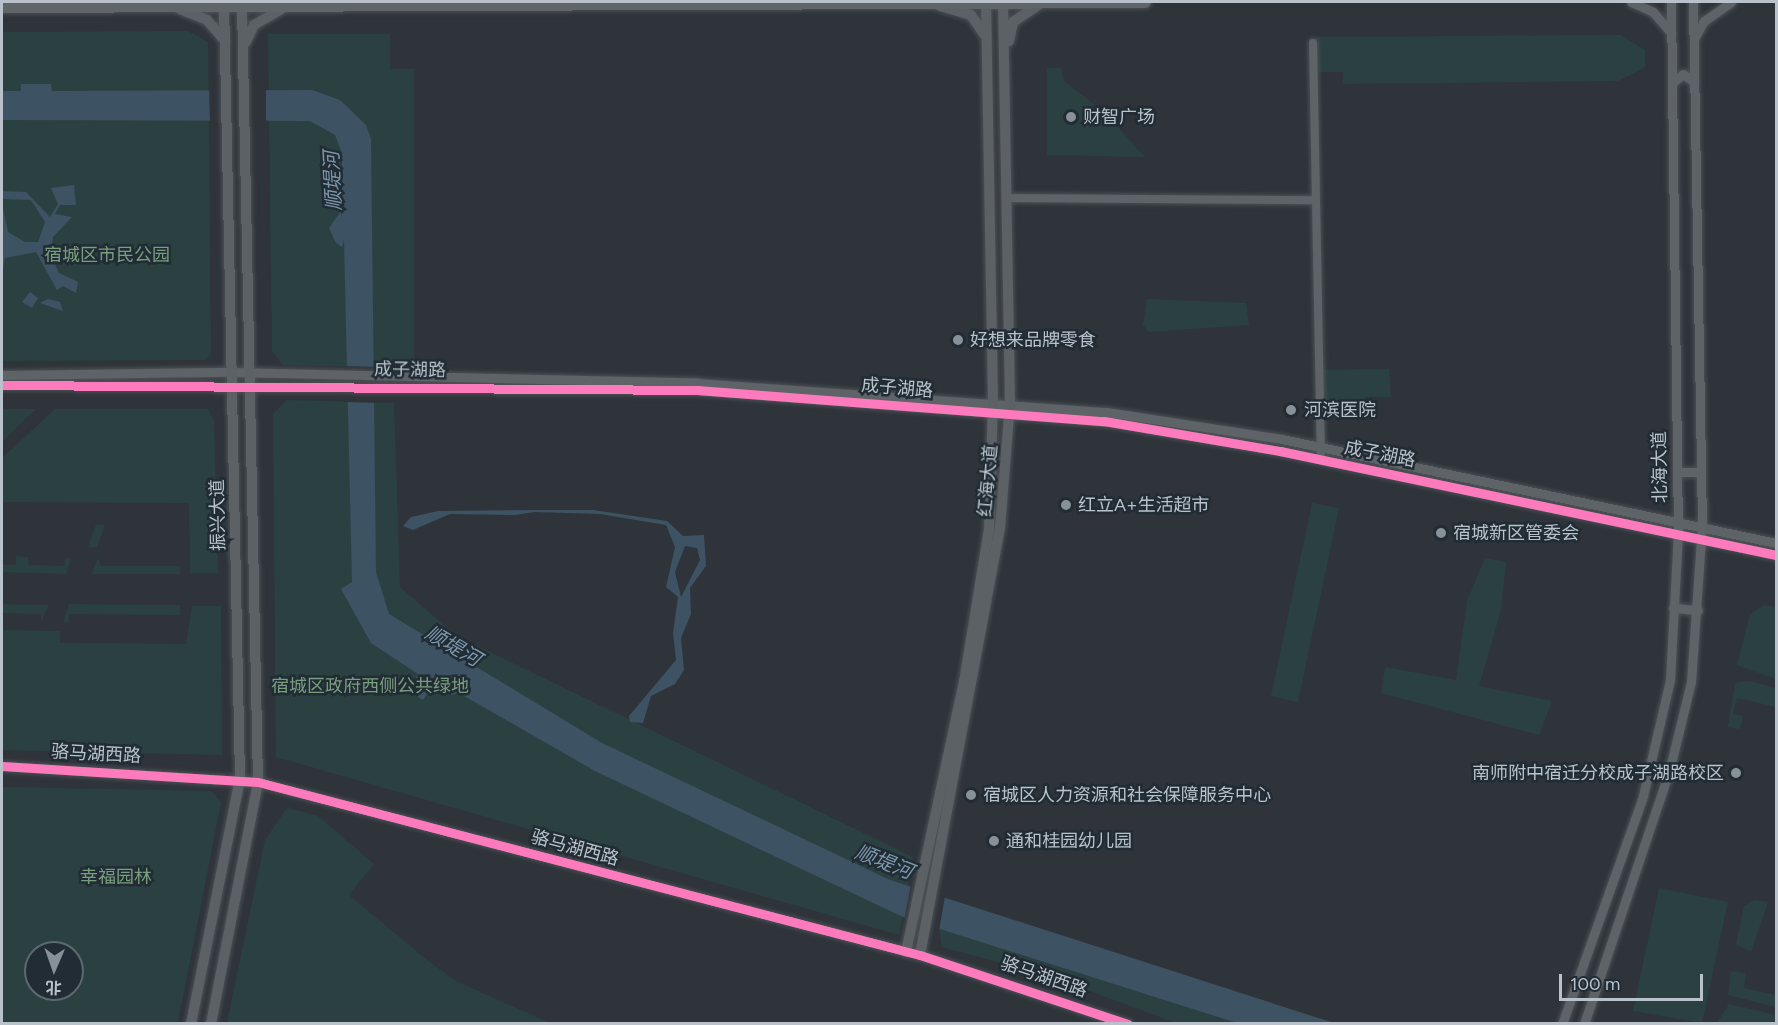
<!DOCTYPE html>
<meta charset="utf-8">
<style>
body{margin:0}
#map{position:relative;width:1778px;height:1025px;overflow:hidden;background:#2e343a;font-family:Figtree,"Noto Sans SC",sans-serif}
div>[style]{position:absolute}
.green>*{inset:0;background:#2b4141}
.water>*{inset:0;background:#3d5263}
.pier>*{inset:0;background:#2e343a}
.roads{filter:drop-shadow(0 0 2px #4c5055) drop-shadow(0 0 2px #4c5055)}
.minor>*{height:8px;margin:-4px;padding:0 4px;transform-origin:4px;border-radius:4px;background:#5e6368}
.tertiary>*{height:9px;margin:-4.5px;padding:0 4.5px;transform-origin:4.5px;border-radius:4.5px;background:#5e6368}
.secondary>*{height:10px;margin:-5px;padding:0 5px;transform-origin:5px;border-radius:5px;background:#5c6166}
.primary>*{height:12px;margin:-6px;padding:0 6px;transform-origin:6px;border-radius:6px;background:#60656a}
.cycleway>*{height:9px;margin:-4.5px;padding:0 4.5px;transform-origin:4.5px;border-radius:4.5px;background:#fd7abc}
.dots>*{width:16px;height:16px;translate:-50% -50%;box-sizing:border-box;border:3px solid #212c35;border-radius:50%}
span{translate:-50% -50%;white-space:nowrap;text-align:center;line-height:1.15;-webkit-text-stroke:5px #212c35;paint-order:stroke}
.poi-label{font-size:18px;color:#b9c2ca}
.left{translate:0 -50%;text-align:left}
.right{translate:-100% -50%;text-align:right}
.park-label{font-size:18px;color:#799e7d}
.street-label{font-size:18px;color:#b9c2ca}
.water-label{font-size:20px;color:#7c96aa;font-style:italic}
.frame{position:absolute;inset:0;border:3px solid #b9c2ca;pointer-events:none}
.north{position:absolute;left:24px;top:941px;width:60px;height:60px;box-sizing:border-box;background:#212c35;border:2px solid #5e6871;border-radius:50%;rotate:182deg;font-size:16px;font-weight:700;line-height:24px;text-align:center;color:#b9c2ca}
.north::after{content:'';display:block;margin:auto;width:21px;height:27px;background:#889098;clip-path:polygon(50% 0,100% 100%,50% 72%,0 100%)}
.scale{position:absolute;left:1559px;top:974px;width:144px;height:27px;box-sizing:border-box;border:3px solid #b9c2ca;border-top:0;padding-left:8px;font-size:18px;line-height:21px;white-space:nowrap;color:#b9c2ca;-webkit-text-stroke:4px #212c35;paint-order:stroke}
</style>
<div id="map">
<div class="green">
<i style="clip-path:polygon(188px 31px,208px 42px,211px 355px,206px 360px,2px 361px,2px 32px)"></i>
<i style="clip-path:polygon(268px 34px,390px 34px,390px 69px,414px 69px,414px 368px,283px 365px,272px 351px)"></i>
<i style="clip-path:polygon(1621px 35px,1645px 50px,1645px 67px,1618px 81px,1343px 84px,1343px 72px,1316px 72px,1316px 37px)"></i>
<i style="clip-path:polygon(1047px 68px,1061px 68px,1064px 81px,1105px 113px,1145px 157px,1047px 155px)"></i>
<i style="clip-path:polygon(1147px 299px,1246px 303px,1249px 325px,1149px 332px,1143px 325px)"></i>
<i style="clip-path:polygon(1389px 369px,1391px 397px,1366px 397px,1363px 407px,1324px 400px,1323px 370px)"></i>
<i style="clip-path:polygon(287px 400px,394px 403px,400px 587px,455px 635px,913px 857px,899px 935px,276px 757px,273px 414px)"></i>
<i style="clip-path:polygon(2px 409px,36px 409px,2px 442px)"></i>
<i style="clip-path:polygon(55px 409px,208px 409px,214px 421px,218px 573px,190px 573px,189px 503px,2px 502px,2px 458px)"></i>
<i style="clip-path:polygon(1312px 503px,1339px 508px,1298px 702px,1271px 696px)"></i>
<i style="clip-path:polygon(96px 525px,105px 525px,97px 547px,88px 547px)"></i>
<i style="clip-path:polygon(16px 556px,28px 557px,29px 565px,65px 566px,65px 558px,71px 558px,66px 574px,2px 572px,2px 565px,16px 565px)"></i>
<i style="clip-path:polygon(98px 558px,101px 566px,180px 566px,180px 574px,92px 574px)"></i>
<i style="clip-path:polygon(1485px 558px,1506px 562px,1501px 610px,1479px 686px,1552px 701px,1539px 735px,1381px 693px,1385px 667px,1456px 680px,1467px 601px)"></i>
<i style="clip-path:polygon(2px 604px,49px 605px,41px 621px,41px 614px,2px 613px)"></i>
<i style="clip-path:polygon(69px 604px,180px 605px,180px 615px,69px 614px,69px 622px,63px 622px)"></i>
<i style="clip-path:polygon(1764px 605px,1776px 607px,1776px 679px,1737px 665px,1750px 615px)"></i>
<i style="clip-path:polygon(192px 606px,221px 606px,222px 755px,2px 750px,2px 630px,60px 631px,60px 643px,186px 644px)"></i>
<i style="clip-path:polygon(1750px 681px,1776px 688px,1776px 707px,1737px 698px,1733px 714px,1743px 716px,1740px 729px,1728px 727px,1735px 683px)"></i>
<i style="clip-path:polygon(evenodd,2px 787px,211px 791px,221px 802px,178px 1023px,2px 1023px,2px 787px,36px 953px,72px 953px,72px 989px,36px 989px,36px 953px)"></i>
<i style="clip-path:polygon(287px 808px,318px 816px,374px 864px,349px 895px,432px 964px,458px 982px,550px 1023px,227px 1023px,265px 840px)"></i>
<i style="clip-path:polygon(1659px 888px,1728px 902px,1702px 1023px,1633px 1011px)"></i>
<i style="clip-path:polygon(1754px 900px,1768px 902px,1751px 952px,1736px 944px,1744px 906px)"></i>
<i style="clip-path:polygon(939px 928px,1047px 959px,1237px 1023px,1176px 1023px,1047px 975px,942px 947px)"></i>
<i style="clip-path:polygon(1731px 971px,1746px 973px,1744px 988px,1776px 995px,1776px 1007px,1728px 995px)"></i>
<i style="clip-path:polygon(1729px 1004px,1776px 1015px,1776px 1022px,1717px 1023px)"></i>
</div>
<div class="water">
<i style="clip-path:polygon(21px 84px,51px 84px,52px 91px,312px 90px,340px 100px,366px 125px,371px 139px,376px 572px,389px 614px,602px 743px,890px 880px,1334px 1023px,1237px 1023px,905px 918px,595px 771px,459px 693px,451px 695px,431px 677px,423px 686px,429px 690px,423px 700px,418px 697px,413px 683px,418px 674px,371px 643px,341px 589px,352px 582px,344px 240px,342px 247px,336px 243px,329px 228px,341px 211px,342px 220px,342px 153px,335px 135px,310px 121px,2px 120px,2px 91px,21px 91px)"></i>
<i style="clip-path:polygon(74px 185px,76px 205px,60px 205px,55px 214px,72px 217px,53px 237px,51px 256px,59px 273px,78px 282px,76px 293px,63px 286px,57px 290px,36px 252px,5px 258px,2px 276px,2px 204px,8px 232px,25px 242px,38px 242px,45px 222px,31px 200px,2px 199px,2px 191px,26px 192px,50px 217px,58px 204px,51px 188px)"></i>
<i style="clip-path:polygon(30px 292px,38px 298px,32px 308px,22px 302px)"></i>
<i style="clip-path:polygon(48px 299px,60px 302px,63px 311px,40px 303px)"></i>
<i style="clip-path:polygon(evenodd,534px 510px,593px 510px,667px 521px,683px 536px,704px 535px,706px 566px,690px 588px,691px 614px,681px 638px,684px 670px,675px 684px,651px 696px,643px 723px,630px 722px,629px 716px,676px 660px,673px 633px,678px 597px,666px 587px,675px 547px,666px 525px,600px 514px,535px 512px,515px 515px,450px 514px,413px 530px,403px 526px,411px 517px,438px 511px,534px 510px,685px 546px,697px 548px,700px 560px,681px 597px,675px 572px,685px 546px)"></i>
</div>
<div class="pier">
<i style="clip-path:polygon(209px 87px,266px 87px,266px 123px,210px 122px)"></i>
<i style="clip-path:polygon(343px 366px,378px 367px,379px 403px,344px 402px)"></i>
<i style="clip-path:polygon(911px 884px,945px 896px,939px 931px,904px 921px)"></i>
</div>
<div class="roads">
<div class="minor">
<i style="left:1313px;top:43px;width:416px;rotate:88.9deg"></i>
<i style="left:1007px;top:198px;width:308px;rotate:0.4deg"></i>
</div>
<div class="tertiary">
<i style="left:1631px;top:2px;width:24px;rotate:24deg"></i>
<i style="left:1653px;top:12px;width:28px;rotate:49deg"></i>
<i style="left:1695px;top:37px;width:18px;rotate:-61deg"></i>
<i style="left:1704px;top:21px;width:33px;rotate:-35deg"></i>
<i style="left:1672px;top:83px;width:14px;rotate:-39deg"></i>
<i style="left:1683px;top:74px;width:14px;rotate:36deg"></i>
<i style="left:2px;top:375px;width:229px;rotate:-0.8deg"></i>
<i style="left:231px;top:372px;width:467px;rotate:1.3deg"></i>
<i style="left:698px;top:383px;width:409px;rotate:4.1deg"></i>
<i style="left:1106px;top:412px;width:178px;rotate:8.7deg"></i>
<i style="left:1282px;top:439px;width:505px;rotate:11.89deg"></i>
<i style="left:2px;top:385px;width:695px;rotate:0.41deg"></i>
<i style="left:697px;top:390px;width:408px;rotate:4.4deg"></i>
<i style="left:1104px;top:421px;width:179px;rotate:9.7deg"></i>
<i style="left:1280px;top:451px;width:507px;rotate:11.84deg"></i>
<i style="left:1677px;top:472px;width:24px"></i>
<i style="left:1673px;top:608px;width:25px;rotate:5deg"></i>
<i style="left:2px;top:766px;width:256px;rotate:3.6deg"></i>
<i style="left:258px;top:782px;width:684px;rotate:14.65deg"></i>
<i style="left:920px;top:955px;width:219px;rotate:18.4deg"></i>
<i style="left:1562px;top:1024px;width:242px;rotate:-70.4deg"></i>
<i style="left:1643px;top:796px;width:119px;rotate:-76.9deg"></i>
<i style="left:1670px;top:680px;width:148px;rotate:-86.9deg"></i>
<i style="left:1678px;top:532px;width:530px;rotate:-90.76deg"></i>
<i style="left:1584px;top:1024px;width:266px;rotate:-71.4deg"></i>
<i style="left:1669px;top:772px;width:93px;rotate:-76.3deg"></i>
<i style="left:1691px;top:682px;width:157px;rotate:-86deg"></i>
<i style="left:1702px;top:525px;width:523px;rotate:-90.99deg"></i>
</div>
<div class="secondary">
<i style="left:940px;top:6px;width:32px;rotate:16deg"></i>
<i style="left:971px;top:15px;width:23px;rotate:56deg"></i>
<i style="left:180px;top:9px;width:29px;rotate:22deg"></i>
<i style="left:207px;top:20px;width:28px;rotate:49deg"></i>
<i style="left:1009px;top:41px;width:19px;rotate:-78deg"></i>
<i style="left:1013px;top:22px;width:34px;rotate:-34deg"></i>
<i style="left:246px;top:42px;width:19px;rotate:-65deg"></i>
<i style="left:254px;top:25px;width:32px;rotate:-30deg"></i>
<i style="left:906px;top:952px;width:276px;rotate:-77.9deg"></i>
<i style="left:964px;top:682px;width:155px;rotate:-80.7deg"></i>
<i style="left:989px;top:529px;width:127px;rotate:-88.2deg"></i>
<i style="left:993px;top:402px;width:400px;rotate:-91deg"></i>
<i style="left:920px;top:955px;width:434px;rotate:-79.4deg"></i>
<i style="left:1000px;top:528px;width:124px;rotate:-85.4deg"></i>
<i style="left:1010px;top:404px;width:402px;rotate:-91deg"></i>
<i style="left:191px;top:1024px;width:251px;rotate:-78.7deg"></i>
<i style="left:240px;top:778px;width:776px;rotate:-91.18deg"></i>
<i style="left:211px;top:1024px;width:247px;rotate:-79deg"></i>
<i style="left:258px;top:782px;width:780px;rotate:-91.18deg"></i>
</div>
<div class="primary">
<i style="left:2px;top:7px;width:1143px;rotate:-0.25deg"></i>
</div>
</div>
<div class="cycleway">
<i style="left:2px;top:385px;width:695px;rotate:0.41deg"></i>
<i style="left:697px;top:390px;width:408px;rotate:4.4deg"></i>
<i style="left:1104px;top:421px;width:179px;rotate:9.7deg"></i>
<i style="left:1280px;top:451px;width:507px;rotate:11.84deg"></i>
<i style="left:2px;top:766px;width:256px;rotate:3.6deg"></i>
<i style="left:258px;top:782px;width:684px;rotate:14.65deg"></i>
<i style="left:920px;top:955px;width:219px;rotate:18.4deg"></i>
</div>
<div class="dots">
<i style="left:1071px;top:117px;background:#889098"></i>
<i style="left:958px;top:340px;background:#889098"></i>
<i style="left:1291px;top:410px;background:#889098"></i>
<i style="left:1066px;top:505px;background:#889098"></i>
<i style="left:1441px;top:533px;background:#889098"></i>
<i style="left:1736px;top:773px;background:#889098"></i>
<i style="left:971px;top:795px;background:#889098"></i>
<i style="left:994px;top:841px;background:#889098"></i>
</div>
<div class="poi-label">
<span class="left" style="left:1083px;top:117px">财智广场</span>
<span class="left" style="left:970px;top:340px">好想来品牌零食</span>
<span class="left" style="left:1304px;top:410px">河滨医院</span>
<span class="left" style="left:1078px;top:505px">红立A+生活超市</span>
<span class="left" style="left:1453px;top:533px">宿城新区管委会</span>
<span class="right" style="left:1724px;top:773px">南师附中宿迁分校成子湖路校区</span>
<span class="left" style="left:983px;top:795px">宿城区人力资源和社会保障服务中心</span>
<span class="left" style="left:1006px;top:841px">通和桂园幼儿园</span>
</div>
<div class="park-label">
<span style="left:107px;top:255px">宿城区市民公园</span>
<span style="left:370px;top:686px">宿城区政府西侧公共绿地</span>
<span style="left:116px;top:877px">幸福园林</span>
</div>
<div class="street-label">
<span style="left:410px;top:370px;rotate:1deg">成子湖路</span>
<span style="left:897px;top:388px;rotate:5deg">成子湖路</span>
<span style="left:1380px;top:454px;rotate:11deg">成子湖路</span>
<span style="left:1660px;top:467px;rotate:-91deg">北海大道</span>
<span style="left:988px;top:481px;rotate:-85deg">红海大道</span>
<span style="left:218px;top:515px;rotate:-91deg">振兴大道</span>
<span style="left:96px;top:754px;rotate:3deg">骆马湖西路</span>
<span style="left:575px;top:848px;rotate:15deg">骆马湖西路</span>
<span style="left:1044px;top:977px;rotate:19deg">骆马湖西路</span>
</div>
<div class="water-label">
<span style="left:333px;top:181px;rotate:-93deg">顺堤河</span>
<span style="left:453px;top:646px;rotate:30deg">顺堤河</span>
<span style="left:884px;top:862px;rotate:21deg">顺堤河</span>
</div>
<div class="frame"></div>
<div class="north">北</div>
<div class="scale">100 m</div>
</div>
